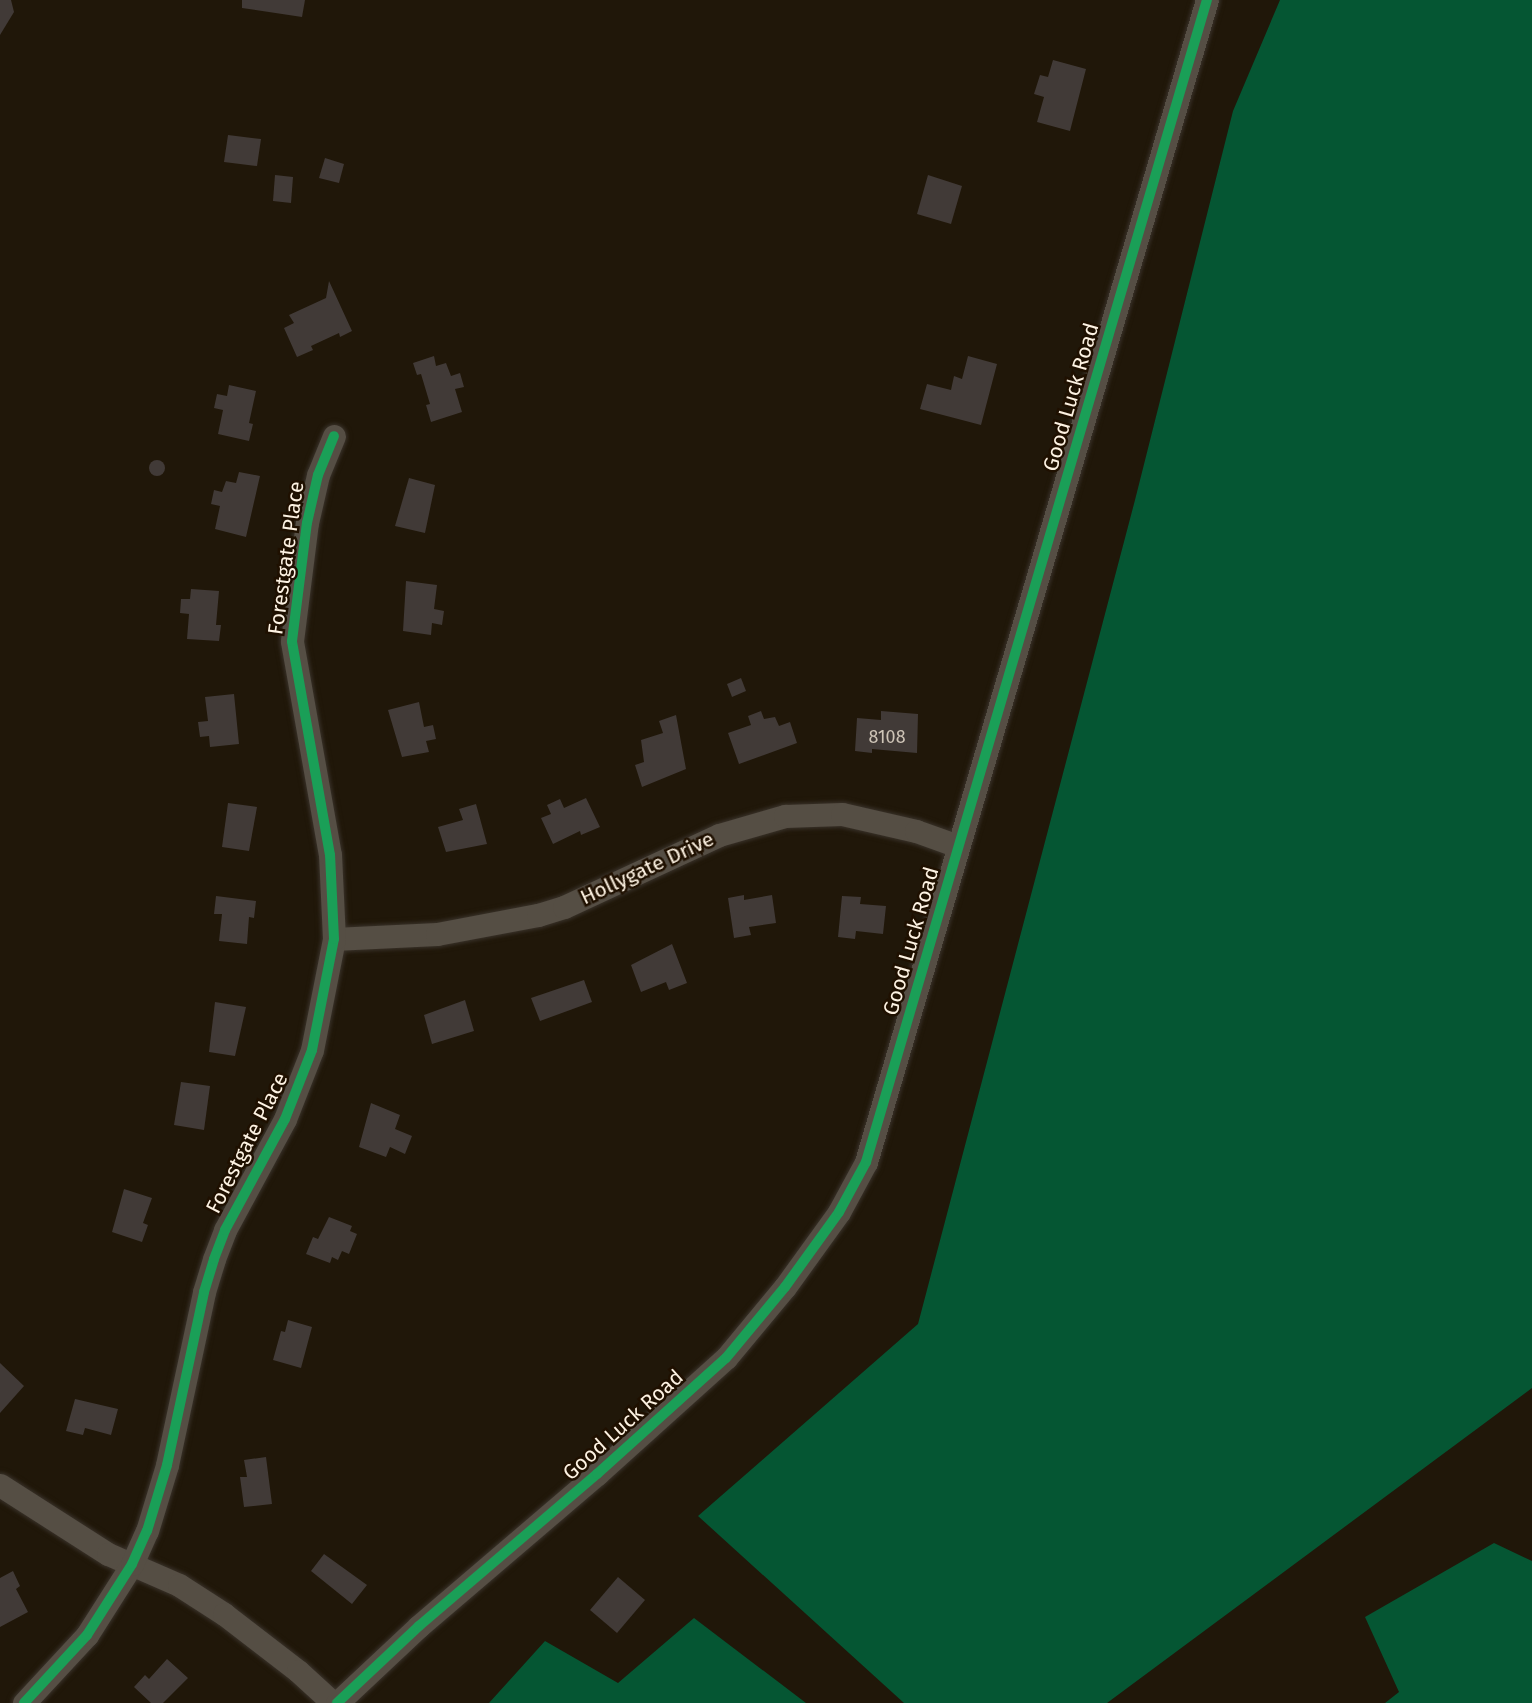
<!DOCTYPE html>
<style>
body{margin:0}
#map{position:relative;width:1532px;height:1703px;overflow:hidden;background:#201709;font-family:"Fira Sans",sans-serif}
div>[style]{position:absolute}
.forest>*{inset:0;background:#055633}
.building>*{inset:0;background:#413a37}
.round{border-radius:50%}
.roads{filter:drop-shadow(0 0 2px #39322a) drop-shadow(0 0 2px #39322a)}
.minor>*{height:23px;margin:-11.5px;padding:0 11.5px;transform-origin:11.5px;border-radius:11.5px;background:#554e44}
.cycleway>*{height:10px;margin:-5px;padding:0 5px;transform-origin:5px;border-radius:5px;background:#1a9f57}
span{translate:-50% -50%;white-space:nowrap;text-align:center;line-height:1.15;-webkit-text-stroke:5px #1f1000;paint-order:stroke}
.number-label{font-size:18px;color:#cec4b7}
.number-label span{-webkit-text-stroke-width:0}
.street-label{font-size:21px;color:#fdf2e2}
</style>
<div id="map">
<div class="forest">
<i style="clip-path:polygon(1280px 0,1532px 0,1532px 1388px,1107px 1703px,904px 1703px,698px 1516px,918px 1324px,1135px 500px,1233px 111px)"></i>
<i style="clip-path:polygon(1494px 1543px,1532px 1561px,1532px 1703px,1385px 1703px,1399px 1692px,1365px 1617px)"></i>
<i style="clip-path:polygon(694px 1618px,806px 1703px,489px 1703px,545px 1641px,618px 1683px)"></i>
</div>
<div class="building">
<i style="clip-path:polygon(0 0,11px 0,14px 12px,0 35px)"></i>
<i style="clip-path:polygon(242px 0,305px 0,302px 17px,242px 8px)"></i>
<i style="clip-path:polygon(1053px 60px,1086px 69px,1070px 131px,1037px 122px,1044px 97px,1034px 94px,1040px 75px,1048px 77px)"></i>
<i style="clip-path:polygon(228px 135px,261px 139px,257px 166px,224px 162px)"></i>
<i style="clip-path:polygon(325px 158px,344px 164px,339px 183px,319px 178px)"></i>
<i style="clip-path:polygon(275px 175px,293px 177px,291px 203px,273px 201px)"></i>
<i style="clip-path:polygon(928px 175px,962px 186px,951px 224px,917px 214px)"></i>
<i style="clip-path:polygon(329px 281px,352px 331px,340px 337px,339px 333px,311px 346px,313px 350px,297px 357px,284px 328px,294px 323px,289px 315px,326px 298px)"></i>
<i style="clip-path:polygon(434px 356px,436px 366px,446px 363px,451px 376px,460px 373px,464px 387px,455px 389px,462px 412px,431px 422px,426px 405px,430px 404px,421px 374px,417px 375px,413px 363px)"></i>
<i style="clip-path:polygon(968px 356px,997px 364px,981px 425px,920px 409px,927px 384px,951px 390px,954px 376px,962px 379px)"></i>
<i style="clip-path:polygon(229px 385px,256px 391px,249px 423px,253px 424px,249px 441px,218px 434px,223px 410px,214px 408px,217px 394px,227px 396px)"></i>
<i class="round" style="left:149px;top:460px;width:16px;height:16px"></i>
<i style="clip-path:polygon(239px 472px,260px 476px,246px 537px,215px 529px,220px 506px,211px 504px,214px 490px,222px 492px,226px 481px,236px 483px)"></i>
<i style="clip-path:polygon(409px 478px,435px 485px,425px 533px,395px 526px)"></i>
<i style="clip-path:polygon(406px 581px,437px 585px,434px 609px,444px 611px,442px 625px,432px 623px,431px 635px,403px 631px)"></i>
<i style="clip-path:polygon(191px 589px,219px 591px,216px 625px,221px 625px,219px 641px,187px 639px,189px 614px,180px 613px,181px 599px,190px 599px)"></i>
<i style="clip-path:polygon(741px 678px,746px 691px,732px 697px,727px 684px)"></i>
<i style="clip-path:polygon(234px 694px,239px 744px,210px 747px,209px 736px,200px 737px,198px 722px,208px 721px,205px 697px)"></i>
<i style="clip-path:polygon(419px 702px,424px 727px,433px 725px,436px 739px,426px 741px,429px 752px,402px 757px,388px 710px)"></i>
<i style="clip-path:polygon(761px 711px,764px 719px,775px 717px,779px 726px,790px 722px,797px 743px,739px 764px,728px 733px,751px 725px,748px 716px)"></i>
<i style="clip-path:polygon(881px 711px,918px 714px,917px 753px,872px 749px,872px 753px,855px 751px,857px 718px,881px 720px)"></i>
<i style="clip-path:polygon(676px 715px,686px 769px,642px 787px,635px 765px,644px 762px,641px 740px,663px 733px,659px 721px)"></i>
<i style="clip-path:polygon(586px 798px,600px 827px,581px 835px,580px 831px,553px 844px,541px 818px,551px 814px,547px 805px,560px 799px,564px 808px)"></i>
<i style="clip-path:polygon(228px 803px,257px 807px,249px 851px,222px 847px)"></i>
<i style="clip-path:polygon(476px 804px,487px 844px,446px 852px,438px 827px,463px 820px,459px 809px)"></i>
<i style="clip-path:polygon(744px 895px,744px 900px,772px 895px,776px 923px,749px 927px,751px 935px,734px 938px,728px 898px)"></i>
<i style="clip-path:polygon(216px 896px,256px 901px,254px 918px,249px 917px,247px 944px,219px 941px,222px 914px,214px 914px)"></i>
<i style="clip-path:polygon(842px 896px,861px 897px,860px 904px,886px 906px,883px 934px,856px 931px,855px 939px,838px 937px)"></i>
<i style="clip-path:polygon(672px 944px,687px 983px,669px 990px,666px 982px,641px 992px,631px 965px)"></i>
<i style="clip-path:polygon(584px 980px,592px 1002px,540px 1021px,531px 998px)"></i>
<i style="clip-path:polygon(465px 1000px,474px 1031px,432px 1044px,424px 1015px)"></i>
<i style="clip-path:polygon(215px 1002px,246px 1007px,235px 1056px,209px 1052px)"></i>
<i style="clip-path:polygon(181px 1082px,210px 1086px,204px 1130px,174px 1125px)"></i>
<i style="clip-path:polygon(371px 1103px,400px 1115px,395px 1129px,412px 1136px,405px 1154px,390px 1147px,386px 1157px,359px 1147px)"></i>
<i style="clip-path:polygon(124px 1189px,152px 1198px,143px 1223px,148px 1225px,142px 1242px,112px 1232px)"></i>
<i style="clip-path:polygon(329px 1217px,352px 1226px,350px 1231px,357px 1234px,349px 1254px,342px 1251px,338px 1260px,332px 1257px,330px 1263px,306px 1254px,313px 1237px,318px 1239px)"></i>
<i style="clip-path:polygon(288px 1320px,312px 1327px,301px 1368px,273px 1360px,281px 1331px,285px 1332px)"></i>
<i style="clip-path:polygon(0 1363px,24px 1386px,0 1413px)"></i>
<i style="clip-path:polygon(75px 1399px,118px 1409px,111px 1435px,85px 1428px,83px 1435px,66px 1431px)"></i>
<i style="clip-path:polygon(266px 1457px,272px 1504px,244px 1507px,240px 1477px,247px 1477px,244px 1460px)"></i>
<i style="clip-path:polygon(324px 1554px,367px 1585px,352px 1604px,311px 1571px)"></i>
<i style="clip-path:polygon(13px 1571px,20px 1586px,16px 1589px,28px 1612px,0 1627px,0 1578px)"></i>
<i style="clip-path:polygon(618px 1577px,645px 1600px,617px 1633px,590px 1610px)"></i>
<i style="clip-path:polygon(167px 1659px,188px 1678px,163px 1703px,151px 1703px,134px 1687px,145px 1675px,149px 1679px)"></i>
</div>
<div class="roads">
<div class="minor">
<i style="left:334px;top:939px;width:103px;rotate:-2.8deg"></i>
<i style="left:437px;top:934px;width:103px;rotate:-10.7deg"></i>
<i style="left:538px;top:915px;width:27px;rotate:-17deg"></i>
<i style="left:564px;top:907px;width:171px;rotate:-24.9deg"></i>
<i style="left:719px;top:835px;width:69px;rotate:-16.1deg"></i>
<i style="left:785px;top:816px;width:57px;rotate:-2deg"></i>
<i style="left:842px;top:814px;width:76px;rotate:12.9deg"></i>
<i style="left:916px;top:831px;width:45px;rotate:19.7deg"></i>
<i style="left:0;top:1485px;width:128px;rotate:32.6deg"></i>
<i style="left:108px;top:1554px;width:77px;rotate:23.6deg"></i>
<i style="left:179px;top:1585px;width:54px;rotate:32.8deg"></i>
<i style="left:224px;top:1614px;width:93px;rotate:37.6deg"></i>
<i style="left:298px;top:1671px;width:47px;rotate:42.4deg"></i>
<i style="left:24px;top:1703px;width:93px;rotate:-47.2deg"></i>
<i style="left:87px;top:1635px;width:84px;rotate:-57.6deg"></i>
<i style="left:132px;top:1564px;width:36px;rotate:-66deg"></i>
<i style="left:147px;top:1531px;width:69px;rotate:-73.1deg"></i>
<i style="left:167px;top:1465px;width:177px;rotate:-77.9deg"></i>
<i style="left:204px;top:1292px;width:34px;rotate:-73deg"></i>
<i style="left:214px;top:1259px;width:31px;rotate:-69deg"></i>
<i style="left:225px;top:1230px;width:126px;rotate:-61.6deg"></i>
<i style="left:285px;top:1119px;width:74px;rotate:-68.6deg"></i>
<i style="left:312px;top:1050px;width:113px;rotate:-78.8deg"></i>
<i style="left:334px;top:939px;width:84px;rotate:-92.7deg"></i>
<i style="left:330px;top:855px;width:217px;rotate:-100.1deg"></i>
<i style="left:292px;top:641px;width:119px;rotate:-82.8deg"></i>
<i style="left:307px;top:523px;width:49px;rotate:-77.1deg"></i>
<i style="left:318px;top:475px;width:42px;rotate:-67.7deg"></i>
<i style="left:337px;top:1703px;width:112px;rotate:-43.2deg"></i>
<i style="left:419px;top:1626px;width:234px;rotate:-40.5deg"></i>
<i style="left:597px;top:1474px;width:173px;rotate:-42deg"></i>
<i style="left:726px;top:1358px;width:92px;rotate:-50.3deg"></i>
<i style="left:785px;top:1287px;width:92px;rotate:-54.2deg"></i>
<i style="left:839px;top:1212px;width:57px;rotate:-61.6deg"></i>
<i style="left:866px;top:1162px;width:1211px;rotate:-73.65deg"></i>
</div>
</div>
<div class="cycleway">
<i style="left:24px;top:1703px;width:93px;rotate:-47.2deg"></i>
<i style="left:87px;top:1635px;width:84px;rotate:-57.6deg"></i>
<i style="left:132px;top:1564px;width:36px;rotate:-66deg"></i>
<i style="left:147px;top:1531px;width:69px;rotate:-73.1deg"></i>
<i style="left:167px;top:1465px;width:177px;rotate:-77.9deg"></i>
<i style="left:204px;top:1292px;width:34px;rotate:-73deg"></i>
<i style="left:214px;top:1259px;width:31px;rotate:-69deg"></i>
<i style="left:225px;top:1230px;width:126px;rotate:-61.6deg"></i>
<i style="left:285px;top:1119px;width:74px;rotate:-68.6deg"></i>
<i style="left:312px;top:1050px;width:113px;rotate:-78.8deg"></i>
<i style="left:334px;top:939px;width:84px;rotate:-92.7deg"></i>
<i style="left:330px;top:855px;width:217px;rotate:-100.1deg"></i>
<i style="left:292px;top:641px;width:119px;rotate:-82.8deg"></i>
<i style="left:307px;top:523px;width:49px;rotate:-77.1deg"></i>
<i style="left:318px;top:475px;width:42px;rotate:-67.7deg"></i>
<i style="left:337px;top:1703px;width:112px;rotate:-43.2deg"></i>
<i style="left:419px;top:1626px;width:234px;rotate:-40.5deg"></i>
<i style="left:597px;top:1474px;width:173px;rotate:-42deg"></i>
<i style="left:726px;top:1358px;width:92px;rotate:-50.3deg"></i>
<i style="left:785px;top:1287px;width:92px;rotate:-54.2deg"></i>
<i style="left:839px;top:1212px;width:57px;rotate:-61.6deg"></i>
<i style="left:866px;top:1162px;width:1211px;rotate:-73.65deg"></i>
</div>
<div class="number-label">
<span style="left:887px;top:737px">8108</span>
</div>
<div class="street-label">
<span style="left:1071px;top:397px;rotate:-74deg">Good Luck Road</span>
<span style="left:286px;top:558px;rotate:-82deg">Forestgate Place</span>
<span style="left:647px;top:868px;rotate:-25deg">Hollygate Drive</span>
<span style="left:911px;top:941px;rotate:-74deg">Good Luck Road</span>
<span style="left:247px;top:1143px;rotate:-63deg">Forestgate Place</span>
<span style="left:623px;top:1425px;rotate:-42deg">Good Luck Road</span>
</div>
</div>
